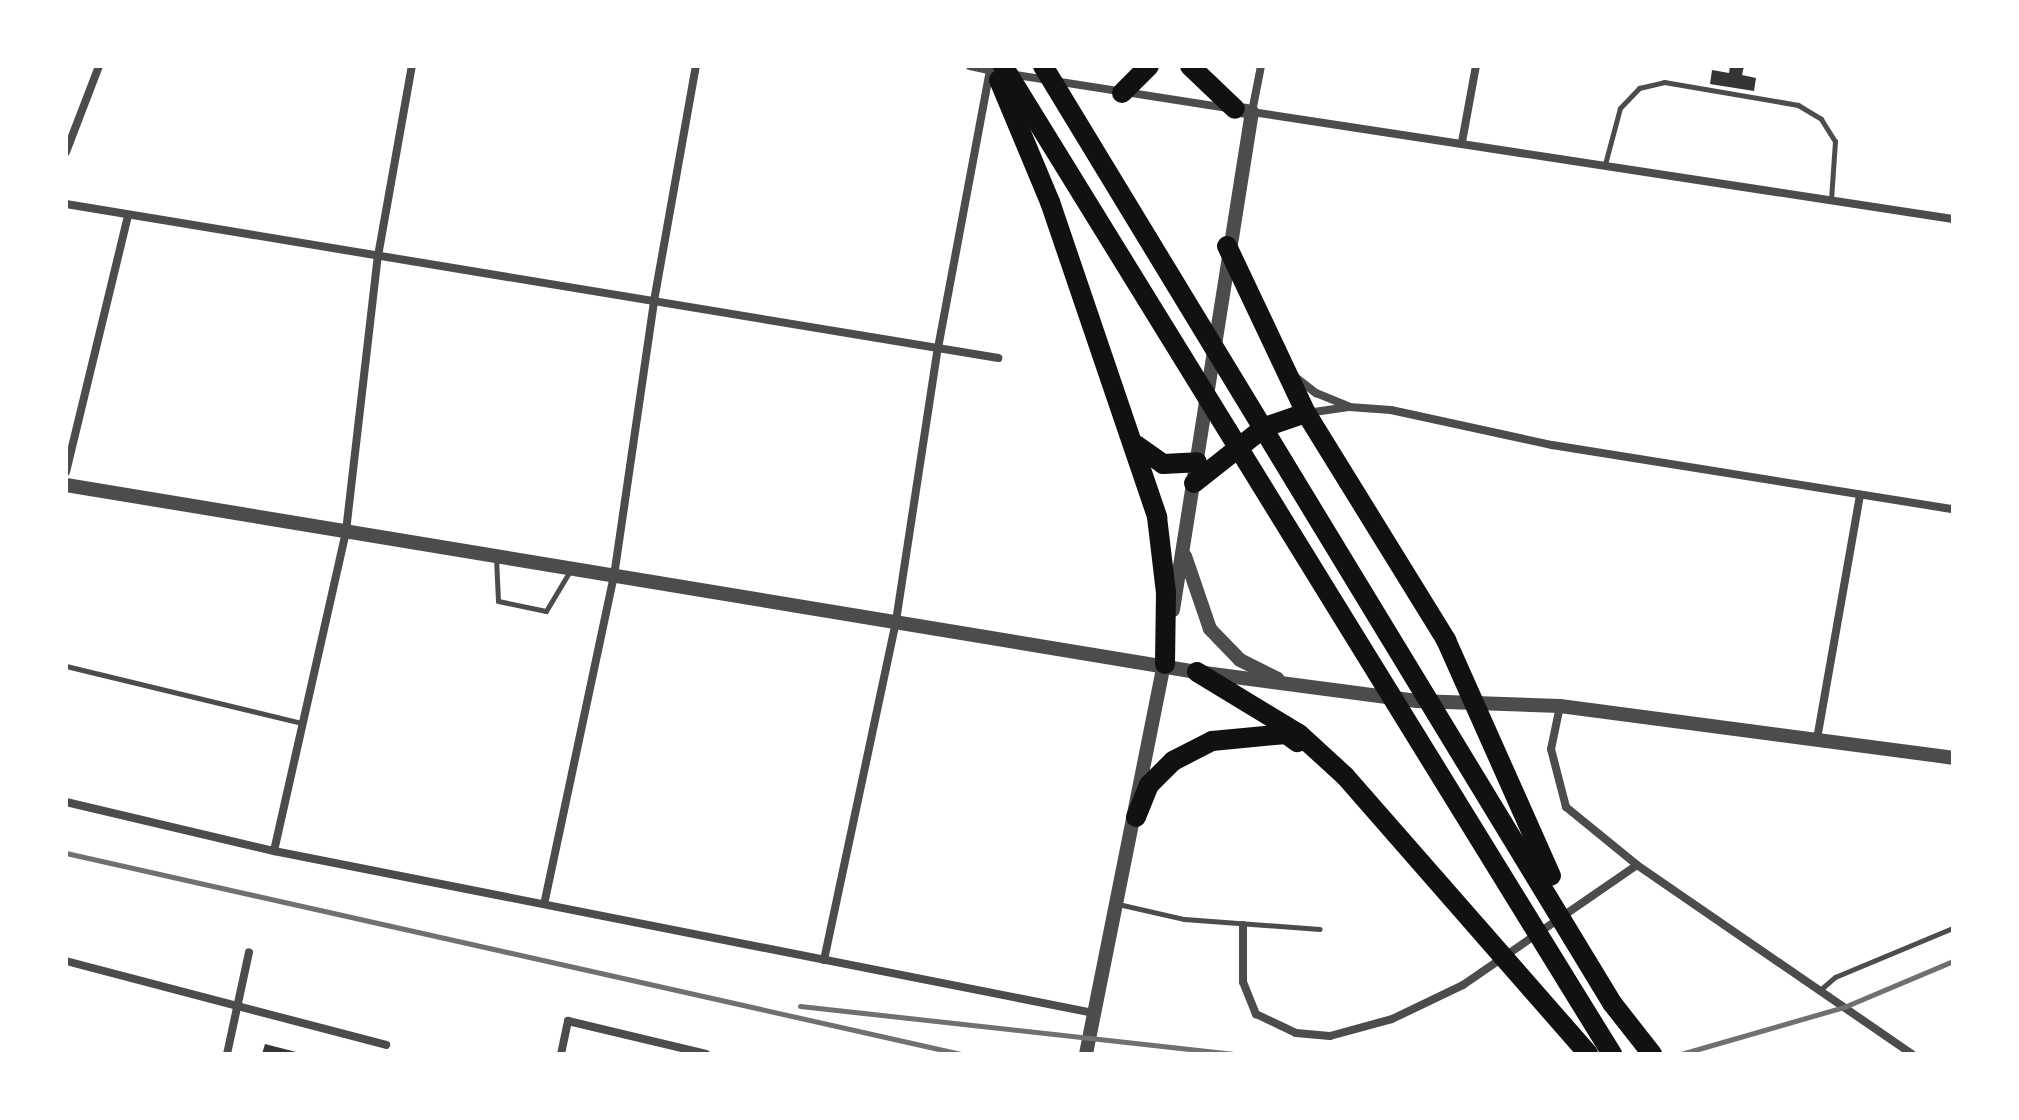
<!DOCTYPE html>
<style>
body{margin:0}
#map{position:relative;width:2019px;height:1120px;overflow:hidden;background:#fff;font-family:"Archivo Narrow",sans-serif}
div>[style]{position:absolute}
.building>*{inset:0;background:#353535}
.service>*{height:5px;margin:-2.5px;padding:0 2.5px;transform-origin:2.5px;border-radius:2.5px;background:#4c4c4c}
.minor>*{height:8px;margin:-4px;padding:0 4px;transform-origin:4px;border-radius:4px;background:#4c4c4c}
.tertiary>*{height:14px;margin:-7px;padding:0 7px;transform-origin:7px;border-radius:7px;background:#4c4c4c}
.motorway>*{height:20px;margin:-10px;padding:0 10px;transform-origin:10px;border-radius:10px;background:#111}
.rail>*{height:5px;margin:-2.5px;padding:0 2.5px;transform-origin:2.5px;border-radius:2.5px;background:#707070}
span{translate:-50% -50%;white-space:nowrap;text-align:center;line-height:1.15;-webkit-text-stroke:8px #fff;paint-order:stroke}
.frame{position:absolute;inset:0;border:68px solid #fff;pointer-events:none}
</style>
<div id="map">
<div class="building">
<i style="clip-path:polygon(1730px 66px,1744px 66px,1742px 75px,1756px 78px,1754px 91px,1710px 84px,1712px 70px,1729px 73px)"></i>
<i style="clip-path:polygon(265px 1044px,300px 1053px,300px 1054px,262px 1054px)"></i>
</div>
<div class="service">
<i style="left:1605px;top:164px;width:58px;rotate:-75deg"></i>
<i style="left:1620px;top:108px;width:28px;rotate:-46deg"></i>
<i style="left:1639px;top:88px;width:26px;rotate:-13deg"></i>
<i style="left:1664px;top:82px;width:136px;rotate:9.7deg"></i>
<i style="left:1798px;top:105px;width:27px;rotate:31deg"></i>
<i style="left:1821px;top:119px;width:26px;rotate:58deg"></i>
<i style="left:1835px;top:141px;width:58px;rotate:93.9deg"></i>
<i style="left:496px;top:557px;width:44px;rotate:87.4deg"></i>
<i style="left:498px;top:601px;width:49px;rotate:11.8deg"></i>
<i style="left:546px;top:611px;width:49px;rotate:-59.2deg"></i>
<i style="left:66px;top:666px;width:243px;rotate:13.6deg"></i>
<i style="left:1118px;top:904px;width:68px;rotate:12.8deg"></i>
<i style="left:1184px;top:919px;width:136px;rotate:4.2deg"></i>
<i style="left:1820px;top:990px;width:20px;rotate:-41deg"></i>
<i style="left:1835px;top:977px;width:128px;rotate:-22.6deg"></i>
</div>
<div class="minor">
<i style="left:970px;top:66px;width:24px;rotate:12deg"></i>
<i style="left:1261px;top:66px;width:47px;rotate:101.1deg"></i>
<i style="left:1252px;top:112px;width:709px;rotate:8.68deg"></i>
<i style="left:1010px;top:74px;width:219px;rotate:8.9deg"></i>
<i style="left:1462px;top:142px;width:77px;rotate:-79.6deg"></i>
<i style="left:66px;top:152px;width:92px;rotate:-69deg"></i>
<i style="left:66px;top:204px;width:945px;rotate:9.38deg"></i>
<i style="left:1294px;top:376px;width:28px;rotate:38deg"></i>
<i style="left:1316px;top:393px;width:35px;rotate:22deg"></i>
<i style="left:1307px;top:413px;width:42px;rotate:-8.1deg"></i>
<i style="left:1349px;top:407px;width:42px;rotate:4.1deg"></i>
<i style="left:1391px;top:410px;width:165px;rotate:12.3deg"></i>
<i style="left:1552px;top:445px;width:406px;rotate:9.1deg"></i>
<i style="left:66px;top:472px;width:264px;rotate:-76.4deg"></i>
<i style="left:1560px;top:706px;width:44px;rotate:101.8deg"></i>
<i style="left:1551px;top:749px;width:60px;rotate:75.5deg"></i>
<i style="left:1566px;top:807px;width:92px;rotate:39.2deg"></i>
<i style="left:1637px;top:865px;width:334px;rotate:34.5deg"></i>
<i style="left:1817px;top:739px;width:248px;rotate:-80deg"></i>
<i style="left:66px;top:802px;width:214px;rotate:13.3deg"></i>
<i style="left:274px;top:851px;width:836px;rotate:11.18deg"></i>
<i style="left:274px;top:851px;width:328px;rotate:-77.3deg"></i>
<i style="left:346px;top:531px;width:277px;rotate:-83.4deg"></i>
<i style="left:378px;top:256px;width:193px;rotate:-79.9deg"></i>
<i style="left:545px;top:900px;width:331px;rotate:-78deg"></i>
<i style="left:614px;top:576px;width:278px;rotate:-81.7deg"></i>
<i style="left:654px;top:301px;width:239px;rotate:-79.9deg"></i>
<i style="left:1243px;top:925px;width:57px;rotate:90deg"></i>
<i style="left:1243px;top:982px;width:35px;rotate:68deg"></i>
<i style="left:1256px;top:1014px;width:44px;rotate:25.4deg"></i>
<i style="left:1296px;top:1033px;width:34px;rotate:5deg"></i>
<i style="left:1330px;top:1036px;width:64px;rotate:-15.3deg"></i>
<i style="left:1392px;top:1019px;width:79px;rotate:-25.6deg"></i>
<i style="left:1463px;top:985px;width:211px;rotate:-34.6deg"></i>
<i style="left:824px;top:960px;width:347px;rotate:-78deg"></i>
<i style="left:896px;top:621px;width:276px;rotate:-81.3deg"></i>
<i style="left:938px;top:348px;width:283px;rotate:-79.4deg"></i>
<i style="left:66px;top:961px;width:331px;rotate:14.7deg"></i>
<i style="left:227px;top:1054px;width:104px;rotate:-77.8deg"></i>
<i style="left:561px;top:1054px;width:34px;rotate:-78deg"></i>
<i style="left:568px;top:1021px;width:142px;rotate:13.4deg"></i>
</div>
<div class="tertiary">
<i style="left:66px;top:485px;width:1146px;rotate:9.39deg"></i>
<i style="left:1197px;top:672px;width:222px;rotate:7.5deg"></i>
<i style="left:1417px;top:701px;width:143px;rotate:2deg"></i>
<i style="left:1560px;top:706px;width:396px;rotate:7.5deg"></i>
<i style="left:1185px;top:556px;width:77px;rotate:71.1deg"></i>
<i style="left:1210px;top:629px;width:43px;rotate:45.9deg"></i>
<i style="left:1240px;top:660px;width:42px;rotate:26.6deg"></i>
<i style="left:1173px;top:610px;width:504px;rotate:-80.99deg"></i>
<i style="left:1252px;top:112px;width:17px;rotate:-170deg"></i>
<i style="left:1086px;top:1054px;width:408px;rotate:-78.7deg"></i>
</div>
<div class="motorway">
<i style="left:1003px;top:66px;width:1161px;rotate:58.35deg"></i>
<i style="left:1043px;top:66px;width:1096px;rotate:58.73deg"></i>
<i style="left:1612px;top:1003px;width:65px;rotate:51.9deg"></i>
<i style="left:1190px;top:66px;width:62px;rotate:43.7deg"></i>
<i style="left:999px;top:80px;width:132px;rotate:67.3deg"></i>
<i style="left:1050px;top:202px;width:333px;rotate:71.2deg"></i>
<i style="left:1157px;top:517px;width:76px;rotate:83.2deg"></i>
<i style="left:1166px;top:592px;width:72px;rotate:90.8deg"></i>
<i style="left:1122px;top:93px;width:38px;rotate:-45deg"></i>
<i style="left:1227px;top:246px;width:185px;rotate:64.7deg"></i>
<i style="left:1306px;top:413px;width:267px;rotate:58.3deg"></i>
<i style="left:1446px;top:640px;width:258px;rotate:66deg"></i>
<i style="left:1136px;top:445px;width:33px;rotate:35deg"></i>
<i style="left:1163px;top:464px;width:34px;rotate:-3deg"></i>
<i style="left:1194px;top:483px;width:90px;rotate:-38.3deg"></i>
<i style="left:1265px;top:427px;width:43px;rotate:-18.9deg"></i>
<i style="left:1197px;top:672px;width:119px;rotate:31.3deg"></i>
<i style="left:1299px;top:734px;width:62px;rotate:42.4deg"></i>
<i style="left:1345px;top:776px;width:369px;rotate:48.8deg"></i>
<i style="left:1136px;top:817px;width:35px;rotate:-68deg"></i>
<i style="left:1149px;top:785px;width:34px;rotate:-45deg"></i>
<i style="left:1173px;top:761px;width:44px;rotate:-27.1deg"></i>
<i style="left:1212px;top:741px;width:74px;rotate:-5.4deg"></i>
<i style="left:1286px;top:734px;width:14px;rotate:36deg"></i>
</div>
<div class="rail">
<i style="left:66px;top:853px;width:917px;rotate:12.66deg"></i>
<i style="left:800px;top:1006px;width:439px;rotate:6.3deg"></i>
<i style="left:1681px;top:1054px;width:170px;rotate:-16.1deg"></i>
<i style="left:1844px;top:1007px;width:118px;rotate:-22.9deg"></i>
</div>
<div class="frame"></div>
</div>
